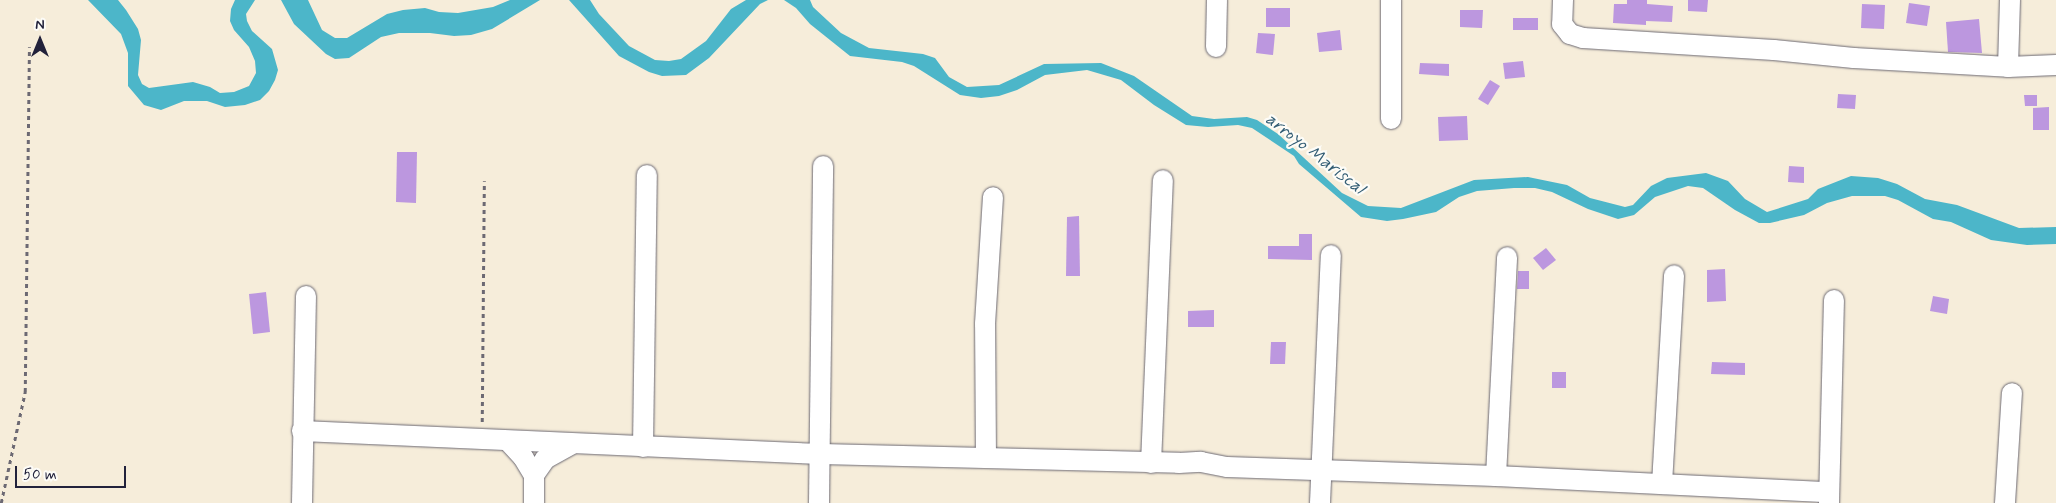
<!DOCTYPE html>
<style>
body{margin:0}
#map{position:relative;width:2056px;height:503px;overflow:hidden;background:#f6edda;font-family:Mynerve,sans-serif}
div>[style]{position:absolute}
.water>*{inset:0;background:#4cb6c9}
.building>*{inset:0;background:#bc97df}
.path>*{height:2.5px;margin-top:-1.25px;transform-origin:0;background:repeating-linear-gradient(90deg,#6c6973 0 4px,transparent 0 8px)}
.roads{filter:drop-shadow(0 0 1px #6c6973) drop-shadow(0 0 1px #6c6973)}
.minor>*{height:20px;margin:-10px;padding:0 10px;transform-origin:10px;border-radius:10px;background:#fff}
span{translate:-50% -50%;white-space:nowrap;text-align:center;line-height:1.15;-webkit-text-stroke:4.5px #fdfcf7;paint-order:stroke}
.water-label{font-size:18px;color:#335d74;font-style:italic}
.north{position:absolute;left:15px;top:15px;width:50px;height:50px;-webkit-text-stroke:4px #fdfcf7;paint-order:stroke;rotate:0deg;font-size:14px;font-weight:700;line-height:20px;text-align:center;color:#22223b}
.north::after{content:'';display:block;margin:auto;width:18px;height:22px;background:#22223b;clip-path:polygon(50% 0,100% 100%,50% 72%,0 100%)}
.scale{position:absolute;left:15px;top:466px;width:111px;height:22px;box-sizing:border-box;border:2px solid #22223b;border-top:0;padding-left:6px;font-size:15px;line-height:18px;white-space:nowrap;color:#22223b;-webkit-text-stroke:4px #fdfcf7;paint-order:stroke}
</style>
<div id="map">
<div class="water">
<i style="clip-path:polygon(88px 0,118px 0,126px 10px,138px 29px,141px 40px,138px 75px,142px 84px,149px 88px,193px 82px,210px 87px,220px 93px,234px 92px,249px 86px,256px 73px,255px 61px,249px 47px,234px 30px,230px 21px,231px 9px,235px 0,255px 0,246px 14px,247px 21px,252px 31px,272px 49px,278px 70px,275px 80px,269px 91px,260px 100px,245px 105px,225px 107px,207px 101px,184px 101px,161px 110px,144px 105px,128px 86px,128px 53px,121px 34px)"></i>
<i style="clip-path:polygon(281px 0,308px 0,322px 30px,335px 38px,347px 38px,387px 14px,403px 10px,425px 8px,439px 12px,458px 13px,493px 7px,510px 0,540px 0,492px 29px,471px 35px,454px 36px,430px 33px,399px 33px,381px 37px,349px 58px,335px 59px,326px 54px,294px 24px)"></i>
<i style="clip-path:polygon(569px 0,590px 0,599px 14px,629px 46px,655px 60px,669px 61px,681px 59px,706px 41px,731px 9px,746px 0,768px 0,760px 4px,709px 58px,686px 75px,662px 76px,649px 72px,619px 56px)"></i>
<i style="clip-path:polygon(784px 0,810px 0,813px 7px,841px 33px,869px 48px,923px 54px,935px 58px,949px 77px,967px 87px,999px 85px,1044px 64px,1101px 63px,1134px 76px,1192px 116px,1214px 119px,1247px 117px,1257px 120px,1278px 134px,1342px 193px,1368px 206px,1401px 208px,1474px 180px,1528px 177px,1567px 185px,1590px 198px,1625px 207px,1633px 205px,1651px 186px,1667px 178px,1706px 173px,1728px 181px,1745px 199px,1767px 212px,1808px 199px,1818px 189px,1851px 176px,1878px 178px,1897px 184px,1925px 199px,1957px 205px,2019px 228px,2056px 227px,2056px 244px,2027px 245px,1991px 240px,1951px 222px,1933px 219px,1898px 200px,1885px 196px,1852px 196px,1827px 203px,1804px 215px,1770px 223px,1759px 223px,1735px 210px,1703px 188px,1688px 186px,1655px 197px,1634px 215px,1618px 219px,1588px 209px,1552px 192px,1535px 188px,1514px 188px,1477px 191px,1459px 197px,1436px 212px,1403px 219px,1387px 221px,1361px 217px,1299px 164px,1294px 156px,1252px 128px,1238px 125px,1208px 127px,1186px 125px,1154px 105px,1121px 80px,1087px 70px,1045px 75px,1017px 90px,999px 96px,981px 98px,960px 95px,914px 66px,902px 62px,850px 56px,810px 24px,796px 8px)"></i>
</div>
<div class="building">
<i style="clip-path:polygon(1627px 0,1647px 0,1647px 4px,1673px 6px,1672px 22px,1646px 21px,1646px 25px,1613px 23px,1614px 4px,1627px 4px)"></i>
<i style="clip-path:polygon(1688px 0,1708px 0,1707px 12px,1688px 11px)"></i>
<i style="clip-path:polygon(1909px 3px,1930px 6px,1927px 26px,1906px 23px)"></i>
<i style="clip-path:polygon(1862px 4px,1885px 5px,1884px 29px,1861px 28px)"></i>
<i style="clip-path:polygon(1266px 8px,1290px 8px,1290px 27px,1266px 27px)"></i>
<i style="clip-path:polygon(1460px 10px,1483px 10px,1482px 28px,1460px 27px)"></i>
<i style="clip-path:polygon(1513px 18px,1538px 18px,1538px 30px,1513px 30px)"></i>
<i style="clip-path:polygon(1979px 19px,1982px 53px,1948px 52px,1946px 22px)"></i>
<i style="clip-path:polygon(1340px 30px,1342px 50px,1319px 52px,1317px 33px)"></i>
<i style="clip-path:polygon(1258px 33px,1275px 34px,1273px 55px,1256px 53px)"></i>
<i style="clip-path:polygon(1523px 61px,1525px 77px,1505px 79px,1503px 63px)"></i>
<i style="clip-path:polygon(1420px 63px,1449px 64px,1449px 76px,1419px 74px)"></i>
<i style="clip-path:polygon(1490px 80px,1500px 86px,1488px 105px,1478px 99px)"></i>
<i style="clip-path:polygon(1838px 94px,1856px 95px,1855px 109px,1837px 108px)"></i>
<i style="clip-path:polygon(2024px 95px,2037px 95px,2037px 106px,2025px 106px)"></i>
<i style="clip-path:polygon(2049px 107px,2049px 130px,2033px 130px,2033px 108px)"></i>
<i style="clip-path:polygon(1467px 116px,1468px 140px,1439px 141px,1438px 117px)"></i>
<i style="clip-path:polygon(397px 152px,417px 152px,416px 203px,396px 202px)"></i>
<i style="clip-path:polygon(1789px 166px,1804px 167px,1804px 183px,1788px 182px)"></i>
<i style="clip-path:polygon(1079px 216px,1080px 276px,1066px 276px,1067px 217px)"></i>
<i style="clip-path:polygon(1299px 234px,1312px 234px,1312px 260px,1268px 259px,1268px 246px,1299px 246px)"></i>
<i style="clip-path:polygon(1546px 248px,1556px 260px,1543px 270px,1533px 258px)"></i>
<i style="clip-path:polygon(1725px 269px,1726px 301px,1707px 302px,1707px 270px)"></i>
<i style="clip-path:polygon(1518px 271px,1529px 271px,1529px 289px,1517px 289px)"></i>
<i style="clip-path:polygon(266px 292px,270px 332px,253px 334px,249px 294px)"></i>
<i style="clip-path:polygon(1933px 296px,1949px 299px,1947px 314px,1930px 311px)"></i>
<i style="clip-path:polygon(1214px 310px,1214px 327px,1188px 327px,1188px 311px)"></i>
<i style="clip-path:polygon(1271px 342px,1286px 342px,1285px 364px,1270px 364px)"></i>
<i style="clip-path:polygon(1712px 362px,1745px 363px,1745px 375px,1711px 374px)"></i>
<i style="clip-path:polygon(1552px 372px,1566px 372px,1566px 388px,1552px 388px)"></i>
</div>
<div class="path">
<i style="left:482px;top:422px;width:241px;rotate:-89.5deg"></i>
<i style="left:1px;top:503px;width:114px;rotate:-77.8deg"></i>
<i style="left:25px;top:392px;width:345px;rotate:-89.3deg"></i>
</div>
<div class="roads">
<div class="minor">
<i style="left:1563px;top:0;width:24px;rotate:92deg"></i>
<i style="left:1562px;top:24px;width:13px;rotate:51deg"></i>
<i style="left:1570px;top:34px;width:14px;rotate:17deg"></i>
<i style="left:1583px;top:38px;width:191px;rotate:3.6deg"></i>
<i style="left:1774px;top:50px;width:80px;rotate:5.7deg"></i>
<i style="left:1854px;top:58px;width:154px;rotate:3.3deg"></i>
<i style="left:2008px;top:67px;width:48px;rotate:-2.4deg"></i>
<i style="left:1216px;top:47px;width:47px;rotate:-88.8deg"></i>
<i style="left:2008px;top:67px;width:67px;rotate:-88.3deg"></i>
<i style="left:1391px;top:119px;width:119px;rotate:-90deg"></i>
<i style="left:302px;top:431px;width:520px;rotate:2.54deg"></i>
<i style="left:821px;top:454px;width:358px;rotate:1.4deg"></i>
<i style="left:1179px;top:463px;width:22px;rotate:-3deg"></i>
<i style="left:1201px;top:462px;width:26px;rotate:11deg"></i>
<i style="left:1227px;top:467px;width:269px;rotate:1.9deg"></i>
<i style="left:1496px;top:476px;width:333px;rotate:2.8deg"></i>
<i style="left:508px;top:441px;width:22px;rotate:47deg"></i>
<i style="left:523px;top:457px;width:21px;rotate:59deg"></i>
<i style="left:534px;top:475px;width:28px;rotate:90deg"></i>
<i style="left:643px;top:447px;width:272px;rotate:-89.2deg"></i>
<i style="left:986px;top:458px;width:134px;rotate:-90.4deg"></i>
<i style="left:985px;top:324px;width:127px;rotate:-86.4deg"></i>
<i style="left:1151px;top:463px;width:283px;rotate:-87.6deg"></i>
<i style="left:534px;top:475px;width:19px;rotate:-55deg"></i>
<i style="left:545px;top:459px;width:31px;rotate:-29deg"></i>
<i style="left:1496px;top:476px;width:219px;rotate:-87.1deg"></i>
<i style="left:1662px;top:484px;width:209px;rotate:-86.7deg"></i>
<i style="left:302px;top:503px;width:207px;rotate:-88.9deg"></i>
<i style="left:819px;top:503px;width:337px;rotate:-89.3deg"></i>
<i style="left:1320px;top:503px;width:248px;rotate:-87.5deg"></i>
<i style="left:1829px;top:503px;width:203px;rotate:-88.6deg"></i>
<i style="left:2005px;top:503px;width:110px;rotate:-86.4deg"></i>
</div>
</div>
<div class="water-label">
<span style="left:1315px;top:154px;rotate:38deg">arroyo Mariscal</span>
</div>
<div class="north">N</div>
<div class="scale">50 m</div>
</div>
